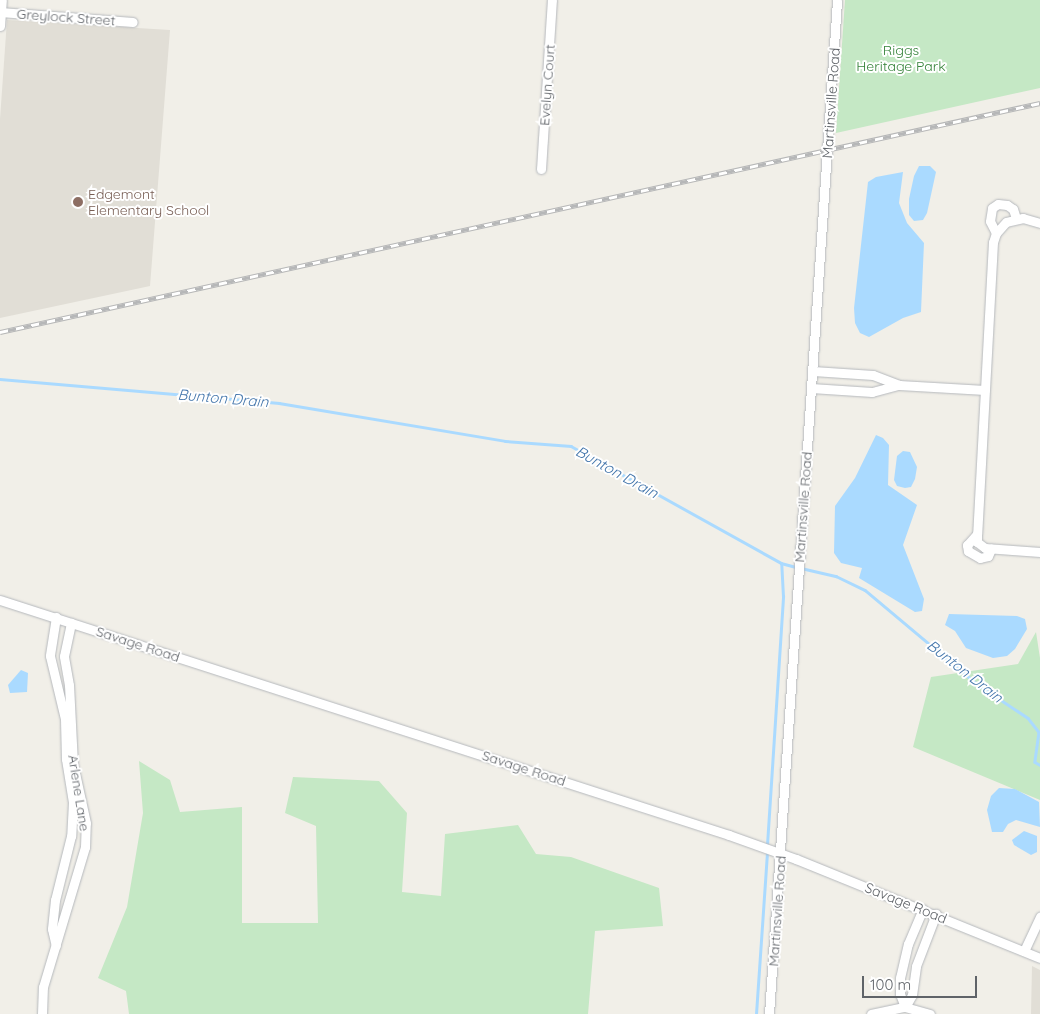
<!DOCTYPE html>
<style>
body{margin:0}
#map{position:relative;width:1040px;height:1014px;overflow:hidden;background:#f1efe8;font-family:Quicksand,sans-serif}
div>[style]{position:absolute}
.education>*{inset:0;background:#e1ded6}
.green>*{inset:0;background:#c5e8c5}
.water>*{inset:0;background:#aadaff}
.stream>*{height:2.5px;margin:-1.25px;padding:0 1.25px;transform-origin:1.25px;border-radius:1.25px;background:#aadaff}
.roads{filter:drop-shadow(0 0 1px #b5b8bc) drop-shadow(0 0 1px #b5b8bc)}
.minor>*{height:9px;margin:-4.5px;padding:0 4.5px;transform-origin:4.5px;border-radius:4.5px;background:#fff}
.rail>*{height:4.5px;margin-top:-2.25px;transform-origin:0;background:repeating-linear-gradient(90deg,#fff 0 8px,#b6b7b8 0 16px);box-sizing:border-box;border-block:1px solid #b6b7b8}
.dots>*{width:14px;height:14px;translate:-50% -50%;box-sizing:border-box;border:2px solid #fff;border-radius:50%}
span{translate:-50% -50%;white-space:nowrap;text-align:center;line-height:1.15;-webkit-text-stroke:4px #fff;paint-order:stroke}
.street-label{font-size:14px;color:#5f6368}
.park-label{font-size:14px;color:#348238}
.education-label{font-size:14px;color:#785e54}
.left{translate:0 -50%;text-align:left}
.water-label{font-size:15px;color:#4174aa;font-style:italic}
.scale{position:absolute;left:862px;top:976px;width:115px;height:22px;box-sizing:border-box;border:2px solid #5f6368;border-top:0;padding-left:6px;font-size:15px;line-height:18px;white-space:nowrap;color:#5f6368;-webkit-text-stroke:4px #fff;paint-order:stroke}
</style>
<div id="map">
<div class="education">
<i style="clip-path:polygon(7px 20px,170px 30px,150px 286px,0 318px,0 119px)"></i>
<i style="clip-path:polygon(1032px 966px,1040px 970px,1040px 1014px,1031px 1014px)"></i>
</div>
<div class="green">
<i style="clip-path:polygon(845px 0,1040px 0,1040px 88px,836px 133px)"></i>
<i style="clip-path:polygon(1036px 632px,1040px 658px,1040px 800px,913px 747px,931px 677px,1018px 664px)"></i>
<i style="clip-path:polygon(139px 761px,170px 780px,180px 812px,242px 807px,242px 923px,318px 923px,316px 826px,285px 813px,293px 777px,379px 781px,407px 813px,402px 892px,441px 896px,445px 834px,518px 825px,536px 854px,571px 857px,659px 888px,663px 926px,595px 931px,588px 1014px,129px 1014px,126px 991px,98px 978px,127px 907px,143px 813px)"></i>
</div>
<div class="water">
<i style="clip-path:polygon(919px 166px,930px 166px,936px 172px,927px 213px,923px 220px,914px 221px,909px 215px,909px 199px,914px 176px)"></i>
<i style="clip-path:polygon(903px 172px,899px 203px,907px 223px,924px 243px,921px 312px,903px 318px,869px 337px,860px 333px,855px 323px,854px 308px,868px 182px,876px 177px)"></i>
<i style="clip-path:polygon(876px 435px,883px 438px,889px 445px,888px 485px,917px 505px,903px 545px,924px 599px,922px 611px,915px 612px,859px 578px,862px 568px,841px 563px,834px 553px,835px 506px,855px 478px)"></i>
<i style="clip-path:polygon(903px 451px,910px 452px,917px 467px,915px 479px,911px 487px,905px 488px,897px 486px,894px 480px,897px 456px)"></i>
<i style="clip-path:polygon(949px 614px,1017px 616px,1025px 619px,1027px 629px,1015px 649px,1007px 656px,993px 658px,966px 648px,955px 631px,945px 625px)"></i>
<i style="clip-path:polygon(21px 670px,28px 673px,27px 692px,10px 693px,8px 685px)"></i>
<i style="clip-path:polygon(999px 788px,1015px 789px,1039px 802px,1040px 827px,1016px 820px,1008px 824px,1003px 832px,992px 832px,987px 810px,991px 796px)"></i>
<i style="clip-path:polygon(1024px 831px,1037px 836px,1037px 852px,1031px 855px,1014px 845px,1012px 840px)"></i>
</div>
<div class="stream">
<i style="left:0;top:379px;width:280px;rotate:4.9deg"></i>
<i style="left:279px;top:403px;width:229px;rotate:9.5deg"></i>
<i style="left:505px;top:441px;width:66px;rotate:4.3deg"></i>
<i style="left:571px;top:446px;width:240px;rotate:29.1deg"></i>
<i style="left:781px;top:563px;width:16px;rotate:15deg"></i>
<i style="left:801px;top:568px;width:36px;rotate:13deg"></i>
<i style="left:836px;top:576px;width:32px;rotate:26deg"></i>
<i style="left:865px;top:590px;width:146px;rotate:40deg"></i>
<i style="left:977px;top:684px;width:61px;rotate:33.7deg"></i>
<i style="left:1028px;top:718px;width:18px;rotate:52deg"></i>
<i style="left:1039px;top:732px;width:30px;rotate:98deg"></i>
<i style="left:1035px;top:762px;width:6px;rotate:31deg"></i>
<i style="left:767px;top:845px;width:249px;rotate:-86.3deg"></i>
<i style="left:783px;top:597px;width:33px;rotate:-93deg"></i>
<i style="left:756px;top:1014px;width:163px;rotate:-86.1deg"></i>
</div>
<div class="roads">
<div class="minor">
<i style="left:0;top:12px;width:133px;rotate:4.3deg"></i>
<i style="left:0;top:26px;width:26px;rotate:-86deg"></i>
<i style="left:541px;top:169px;width:169px;rotate:-86.3deg"></i>
<i style="left:1040px;top:223px;width:18px;rotate:-164deg"></i>
<i style="left:1023px;top:218px;width:17px;rotate:167deg"></i>
<i style="left:1006px;top:222px;width:15px;rotate:132deg"></i>
<i style="left:996px;top:233px;width:9px;rotate:108deg"></i>
<i style="left:993px;top:242px;width:292px;rotate:93.1deg"></i>
<i style="left:977px;top:534px;width:8px;rotate:90deg"></i>
<i style="left:977px;top:542px;width:10px;rotate:37deg"></i>
<i style="left:985px;top:548px;width:55px;rotate:4.2deg"></i>
<i style="left:996px;top:233px;width:13px;rotate:-117deg"></i>
<i style="left:990px;top:221px;width:13px;rotate:-81deg"></i>
<i style="left:992px;top:208px;width:7px;rotate:-34deg"></i>
<i style="left:998px;top:204px;width:9px;rotate:6deg"></i>
<i style="left:1007px;top:205px;width:7px;rotate:34deg"></i>
<i style="left:1013px;top:209px;width:9px;rotate:72deg"></i>
<i style="left:813px;top:371px;width:60px;rotate:3.8deg"></i>
<i style="left:873px;top:375px;width:28px;rotate:21deg"></i>
<i style="left:811px;top:388px;width:61px;rotate:3.8deg"></i>
<i style="left:872px;top:392px;width:28px;rotate:-15deg"></i>
<i style="left:899px;top:385px;width:86px;rotate:3.3deg"></i>
<i style="left:977px;top:534px;width:15px;rotate:132deg"></i>
<i style="left:967px;top:545px;width:6px;rotate:81deg"></i>
<i style="left:968px;top:551px;width:14px;rotate:30deg"></i>
<i style="left:980px;top:558px;width:8px;rotate:-14deg"></i>
<i style="left:988px;top:556px;width:8px;rotate:-67deg"></i>
<i style="left:0;top:600px;width:766px;rotate:17.87deg"></i>
<i style="left:729px;top:835px;width:71px;rotate:19.7deg"></i>
<i style="left:796px;top:859px;width:263px;rotate:22.1deg"></i>
<i style="left:56px;top:617px;width:39px;rotate:99deg"></i>
<i style="left:50px;top:656px;width:65px;rotate:76.6deg"></i>
<i style="left:65px;top:719px;width:40px;rotate:88.6deg"></i>
<i style="left:66px;top:759px;width:44px;rotate:80.8deg"></i>
<i style="left:73px;top:802px;width:34px;rotate:93deg"></i>
<i style="left:71px;top:836px;width:66px;rotate:104deg"></i>
<i style="left:55px;top:900px;width:29px;rotate:96deg"></i>
<i style="left:52px;top:929px;width:17px;rotate:77deg"></i>
<i style="left:1024px;top:951px;width:38px;rotate:-65deg"></i>
<i style="left:905px;top:1007px;width:14px;rotate:-111deg"></i>
<i style="left:900px;top:994px;width:16px;rotate:-90deg"></i>
<i style="left:900px;top:978px;width:35px;rotate:-77deg"></i>
<i style="left:908px;top:944px;width:38px;rotate:-67deg"></i>
<i style="left:905px;top:1007px;width:14px;rotate:-60deg"></i>
<i style="left:912px;top:995px;width:29px;rotate:-82deg"></i>
<i style="left:916px;top:966px;width:56px;rotate:-69deg"></i>
<i style="left:42px;top:1014px;width:27px;rotate:-88deg"></i>
<i style="left:43px;top:987px;width:146px;rotate:-73.3deg"></i>
<i style="left:85px;top:847px;width:24px;rotate:-88deg"></i>
<i style="left:86px;top:823px;width:60px;rotate:-102.4deg"></i>
<i style="left:73px;top:764px;width:79px;rotate:-92.9deg"></i>
<i style="left:69px;top:685px;width:29px;rotate:-100deg"></i>
<i style="left:64px;top:656px;width:34px;rotate:-78deg"></i>
<i style="left:769px;top:1014px;width:1016px;rotate:-86.16deg"></i>
<i style="left:871px;top:1014px;width:35px;rotate:-12deg"></i>
<i style="left:905px;top:1007px;width:26px;rotate:16deg"></i>
</div>
</div>
<div class="rail">
<i style="left:0;top:332px;width:1065px;rotate:-12.42deg"></i>
</div>
<div class="dots">
<i style="left:78px;top:202px;background:#8d6e63"></i>
</div>
<div class="street-label">
<span style="left:66px;top:17px;rotate:4deg">Greylock Street</span>
<span style="left:547px;top:85px;rotate:-86deg">Evelyn Court</span>
<span style="left:831px;top:103px;rotate:-86deg">Martinsville Road</span>
<span style="left:803px;top:507px;rotate:-86deg">Martinsville Road</span>
<span style="left:138px;top:644px;rotate:18deg">Savage Road</span>
<span style="left:524px;top:768px;rotate:18deg">Savage Road</span>
<span style="left:79px;top:793px;rotate:81deg">Arlene Lane</span>
<span style="left:906px;top:903px;rotate:22deg">Savage Road</span>
<span style="left:777px;top:911px;rotate:-86deg">Martinsville Road</span>
</div>
<div class="park-label">
<span style="left:901px;top:58px">Riggs<br>Heritage Park</span>
</div>
<div class="education-label">
<span class="left" style="left:88px;top:202px">Edgemont<br>Elementary School</span>
</div>
<div class="water-label">
<span style="left:223px;top:398px;rotate:5deg">Bunton Drain</span>
<span style="left:617px;top:472px;rotate:29deg">Bunton Drain</span>
<span style="left:965px;top:671px;rotate:38deg">Bunton Drain</span>
</div>
<div class="scale">100 m</div>
</div>
